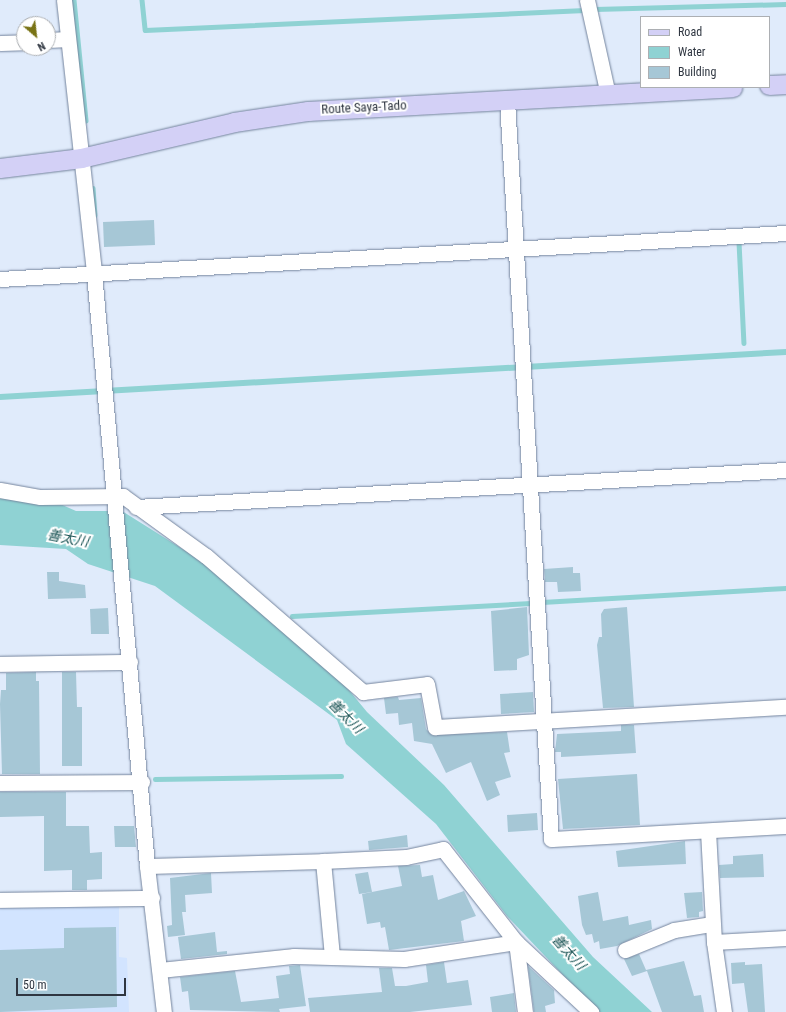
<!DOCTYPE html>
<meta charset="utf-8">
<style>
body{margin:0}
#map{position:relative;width:786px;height:1012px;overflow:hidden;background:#e0ebfb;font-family:"Roboto Condensed","Noto Sans JP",sans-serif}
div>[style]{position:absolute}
.built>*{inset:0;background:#d2e4ff}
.water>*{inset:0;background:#8fd2d3}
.stream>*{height:4.5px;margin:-2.25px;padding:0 2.25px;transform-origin:2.25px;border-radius:2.25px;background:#8fd2d3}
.building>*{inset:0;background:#a6c7d6}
.roads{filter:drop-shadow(0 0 1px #74849d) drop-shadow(0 0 1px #74849d)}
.minor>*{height:15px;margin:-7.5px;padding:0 7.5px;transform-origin:7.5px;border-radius:7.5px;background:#fff}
.major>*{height:19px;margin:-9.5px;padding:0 9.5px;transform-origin:9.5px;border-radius:9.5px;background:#d3d0f6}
span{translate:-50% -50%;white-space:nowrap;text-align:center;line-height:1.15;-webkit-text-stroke:4px #fff;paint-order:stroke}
.street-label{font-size:13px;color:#2f3641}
.water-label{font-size:14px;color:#195354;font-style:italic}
.legend{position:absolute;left:640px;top:16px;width:130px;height:72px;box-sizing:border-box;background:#fff;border:1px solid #acafb3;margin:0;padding:5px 7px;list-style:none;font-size:12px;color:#2f3641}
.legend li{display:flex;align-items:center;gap:8px;height:20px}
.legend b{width:20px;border:1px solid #acafb3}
.north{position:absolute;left:16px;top:16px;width:40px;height:40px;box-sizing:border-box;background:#fff;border:1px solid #acafb3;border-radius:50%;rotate:152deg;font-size:11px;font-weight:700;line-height:16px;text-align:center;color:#2f3641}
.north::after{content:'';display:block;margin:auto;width:14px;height:18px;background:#797315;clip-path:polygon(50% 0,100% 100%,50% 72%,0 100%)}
.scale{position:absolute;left:16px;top:978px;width:110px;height:18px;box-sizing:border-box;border:2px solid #2f3641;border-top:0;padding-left:5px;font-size:12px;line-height:14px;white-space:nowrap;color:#2f3641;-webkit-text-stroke:3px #fff;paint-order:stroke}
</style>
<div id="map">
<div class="built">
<i style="clip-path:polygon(0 907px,119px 907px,119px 957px,127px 958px,129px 1012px,0 1012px)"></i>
</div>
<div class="water">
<i style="clip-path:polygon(786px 349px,786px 355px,0 400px,0 394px)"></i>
<i style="clip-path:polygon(0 497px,51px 500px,76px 511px,122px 511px,200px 560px,334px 672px,367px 712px,444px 785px,593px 957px,652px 1012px,598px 1012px,507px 916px,436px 824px,346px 744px,337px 720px,155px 586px,88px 564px,66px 549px,0 545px)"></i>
</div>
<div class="stream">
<i style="left:74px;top:0;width:121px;rotate:84.3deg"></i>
<i style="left:142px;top:0;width:30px;rotate:84deg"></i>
<i style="left:145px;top:30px;width:440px;rotate:-2.6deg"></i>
<i style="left:595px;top:9px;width:191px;rotate:-1.5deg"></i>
<i style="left:93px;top:188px;width:27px;rotate:86deg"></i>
<i style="left:739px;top:242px;width:101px;rotate:87.2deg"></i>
<i style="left:542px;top:602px;width:244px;rotate:-3.3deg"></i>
<i style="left:292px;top:616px;width:239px;rotate:-3.1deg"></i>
<i style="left:155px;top:779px;width:186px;rotate:-0.9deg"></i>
</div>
<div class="building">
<i style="clip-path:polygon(154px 220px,155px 245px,104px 247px,103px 222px)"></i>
<i style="clip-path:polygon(573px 567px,573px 573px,580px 573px,581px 591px,558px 592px,557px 582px,545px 582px,544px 569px)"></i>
<i style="clip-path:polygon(47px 572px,59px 572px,59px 581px,85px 585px,86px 598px,48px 599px)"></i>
<i style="clip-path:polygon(527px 607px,529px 655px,517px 659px,517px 670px,494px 671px,491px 611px)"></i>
<i style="clip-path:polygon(627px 607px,634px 707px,603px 708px,597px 645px,599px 637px,602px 637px,601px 614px,604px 609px)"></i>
<i style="clip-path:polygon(108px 608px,109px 634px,91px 634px,90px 609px)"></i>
<i style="clip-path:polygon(36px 672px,36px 681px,39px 681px,40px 774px,2px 774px,0 704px,1px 690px,6px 690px,6px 673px)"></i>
<i style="clip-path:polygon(62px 672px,76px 672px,77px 707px,82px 707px,82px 766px,62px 766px)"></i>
<i style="clip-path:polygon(533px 692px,534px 712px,501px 714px,500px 694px)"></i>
<i style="clip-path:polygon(398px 697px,399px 700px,421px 698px,426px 729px,432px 735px,507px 732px,510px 752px,504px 753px,511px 777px,495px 782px,500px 795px,487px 801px,471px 762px,446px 773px,432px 744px,414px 741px,412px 723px,399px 725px,398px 713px,386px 714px,384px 698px)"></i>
<i style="clip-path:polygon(621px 725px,634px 725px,636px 753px,561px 757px,561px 752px,555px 752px,557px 734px,621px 731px)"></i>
<i style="clip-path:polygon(637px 774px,640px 825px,563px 829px,558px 779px)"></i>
<i style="clip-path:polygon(0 792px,66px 792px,66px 826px,89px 826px,90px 853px,102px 852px,102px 879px,87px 880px,87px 890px,72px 890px,72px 870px,44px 871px,44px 816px,0 817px)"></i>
<i style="clip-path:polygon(537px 813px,538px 830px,508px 832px,507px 815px)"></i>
<i style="clip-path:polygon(114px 826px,134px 826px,136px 847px,115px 847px)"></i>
<i style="clip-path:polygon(407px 835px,408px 847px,369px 850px,368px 841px)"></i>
<i style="clip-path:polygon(685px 841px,686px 864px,618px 867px,616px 851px)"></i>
<i style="clip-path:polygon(763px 854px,764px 877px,720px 878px,719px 865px,733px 864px,733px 856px)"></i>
<i style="clip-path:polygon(420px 865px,422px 877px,433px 875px,438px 900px,464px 891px,476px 916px,461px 921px,464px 941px,389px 950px,385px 927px,381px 928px,380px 922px,367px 924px,362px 894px,402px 886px,398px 866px)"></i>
<i style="clip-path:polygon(368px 872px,372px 892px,359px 894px,355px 874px)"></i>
<i style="clip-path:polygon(211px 873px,212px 893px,185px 895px,186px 912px,182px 912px,185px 935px,168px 937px,167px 926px,172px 925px,170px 878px)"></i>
<i style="clip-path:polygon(598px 892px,603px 921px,628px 916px,629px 925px,651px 920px,652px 929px,617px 946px,600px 949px,599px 941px,594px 943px,592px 934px,586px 935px,582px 925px,578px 896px)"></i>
<i style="clip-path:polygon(702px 892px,703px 911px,699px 912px,699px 917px,687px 918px,684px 893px)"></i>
<i style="clip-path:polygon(116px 927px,117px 1007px,0 1012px,0 950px,64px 948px,64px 928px)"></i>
<i style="clip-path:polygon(215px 932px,217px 952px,227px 951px,227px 954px,181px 959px,178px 937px)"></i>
<i style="clip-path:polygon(639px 954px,646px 970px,684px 961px,694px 996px,701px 995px,704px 1012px,662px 1012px,647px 971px,632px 976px,624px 959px)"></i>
<i style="clip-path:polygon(444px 962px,447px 983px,468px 980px,472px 1005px,410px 1012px,310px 1012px,308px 998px,382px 992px,379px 968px,392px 968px,395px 986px,406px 986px,428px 982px,426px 965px)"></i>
<i style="clip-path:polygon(745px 962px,745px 965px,762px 964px,765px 1012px,748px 1012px,744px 983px,732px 984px,731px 963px)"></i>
<i style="clip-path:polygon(300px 965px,306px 1006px,279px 1009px,280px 1012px,190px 1010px,188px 991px,182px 992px,180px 977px,235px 971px,241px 1002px,279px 998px,276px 976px,290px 974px,289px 966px)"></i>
<i style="clip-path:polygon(528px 966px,554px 990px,555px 1003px,545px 1006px,546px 1012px,534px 1012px)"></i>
<i style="clip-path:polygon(514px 993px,516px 1012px,492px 1012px,490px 997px)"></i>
</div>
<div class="roads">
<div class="minor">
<i style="left:64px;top:0;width:275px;rotate:83.7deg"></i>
<i style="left:94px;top:273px;width:595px;rotate:84.89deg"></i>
<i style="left:147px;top:866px;width:147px;rotate:83.4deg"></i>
<i style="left:587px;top:0;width:97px;rotate:77.5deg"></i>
<i style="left:48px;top:40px;width:20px;rotate:-3deg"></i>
<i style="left:0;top:43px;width:24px;rotate:-2deg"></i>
<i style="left:507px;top:101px;width:739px;rotate:86.59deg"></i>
<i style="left:551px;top:839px;width:235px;rotate:-3.2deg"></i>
<i style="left:0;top:279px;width:787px;rotate:-3.35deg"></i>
<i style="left:0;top:490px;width:41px;rotate:9.9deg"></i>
<i style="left:40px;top:497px;width:83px;rotate:-0.7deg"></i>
<i style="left:123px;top:496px;width:102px;rotate:35.9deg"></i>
<i style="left:206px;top:556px;width:208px;rotate:40.9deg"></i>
<i style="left:363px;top:692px;width:64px;rotate:-7.1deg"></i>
<i style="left:427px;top:684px;width:44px;rotate:79.5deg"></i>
<i style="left:435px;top:727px;width:352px;rotate:-3.3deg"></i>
<i style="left:136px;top:507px;width:651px;rotate:-3.26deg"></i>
<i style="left:0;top:664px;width:130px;rotate:-0.9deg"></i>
<i style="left:0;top:783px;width:142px;rotate:-0.4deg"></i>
<i style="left:708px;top:831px;width:111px;rotate:86.9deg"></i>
<i style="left:714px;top:942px;width:72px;rotate:-3.2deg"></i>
<i style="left:323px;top:861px;width:83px;rotate:-2.8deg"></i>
<i style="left:406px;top:857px;width:38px;rotate:-12deg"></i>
<i style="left:443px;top:849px;width:118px;rotate:51.9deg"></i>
<i style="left:516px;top:942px;width:103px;rotate:43deg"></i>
<i style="left:147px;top:866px;width:176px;rotate:-1.6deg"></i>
<i style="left:323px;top:861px;width:95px;rotate:84.6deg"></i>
<i style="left:0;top:900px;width:152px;rotate:-0.8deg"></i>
<i style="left:714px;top:942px;width:71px;rotate:81.9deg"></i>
<i style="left:625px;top:950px;width:53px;rotate:-22.2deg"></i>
<i style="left:674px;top:930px;width:37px;rotate:-9deg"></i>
<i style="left:160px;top:970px;width:135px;rotate:-6deg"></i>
<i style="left:294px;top:956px;width:110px;rotate:1.6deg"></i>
<i style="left:404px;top:959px;width:113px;rotate:-8.6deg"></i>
<i style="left:516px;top:942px;width:71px;rotate:82.7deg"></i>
</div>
<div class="major">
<i style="left:769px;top:85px;width:17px;rotate:-3deg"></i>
<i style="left:0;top:168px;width:82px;rotate:-7deg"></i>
<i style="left:81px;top:158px;width:157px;rotate:-13.2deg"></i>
<i style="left:234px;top:122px;width:75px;rotate:-8.5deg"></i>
<i style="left:308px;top:111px;width:425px;rotate:-3.2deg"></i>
</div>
</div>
<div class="street-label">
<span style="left:364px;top:108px;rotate:-3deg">Route Saya-Tado</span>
</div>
<div class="water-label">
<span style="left:68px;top:538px;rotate:11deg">善太川</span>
<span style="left:346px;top:716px;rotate:45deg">善太川</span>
<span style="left:569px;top:952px;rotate:48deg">善太川</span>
</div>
<ul class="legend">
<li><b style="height:5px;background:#d3d0f6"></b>Road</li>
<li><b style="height:11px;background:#8fd2d3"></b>Water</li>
<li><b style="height:11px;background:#a6c7d6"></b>Building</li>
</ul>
<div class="north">N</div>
<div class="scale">50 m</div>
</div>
